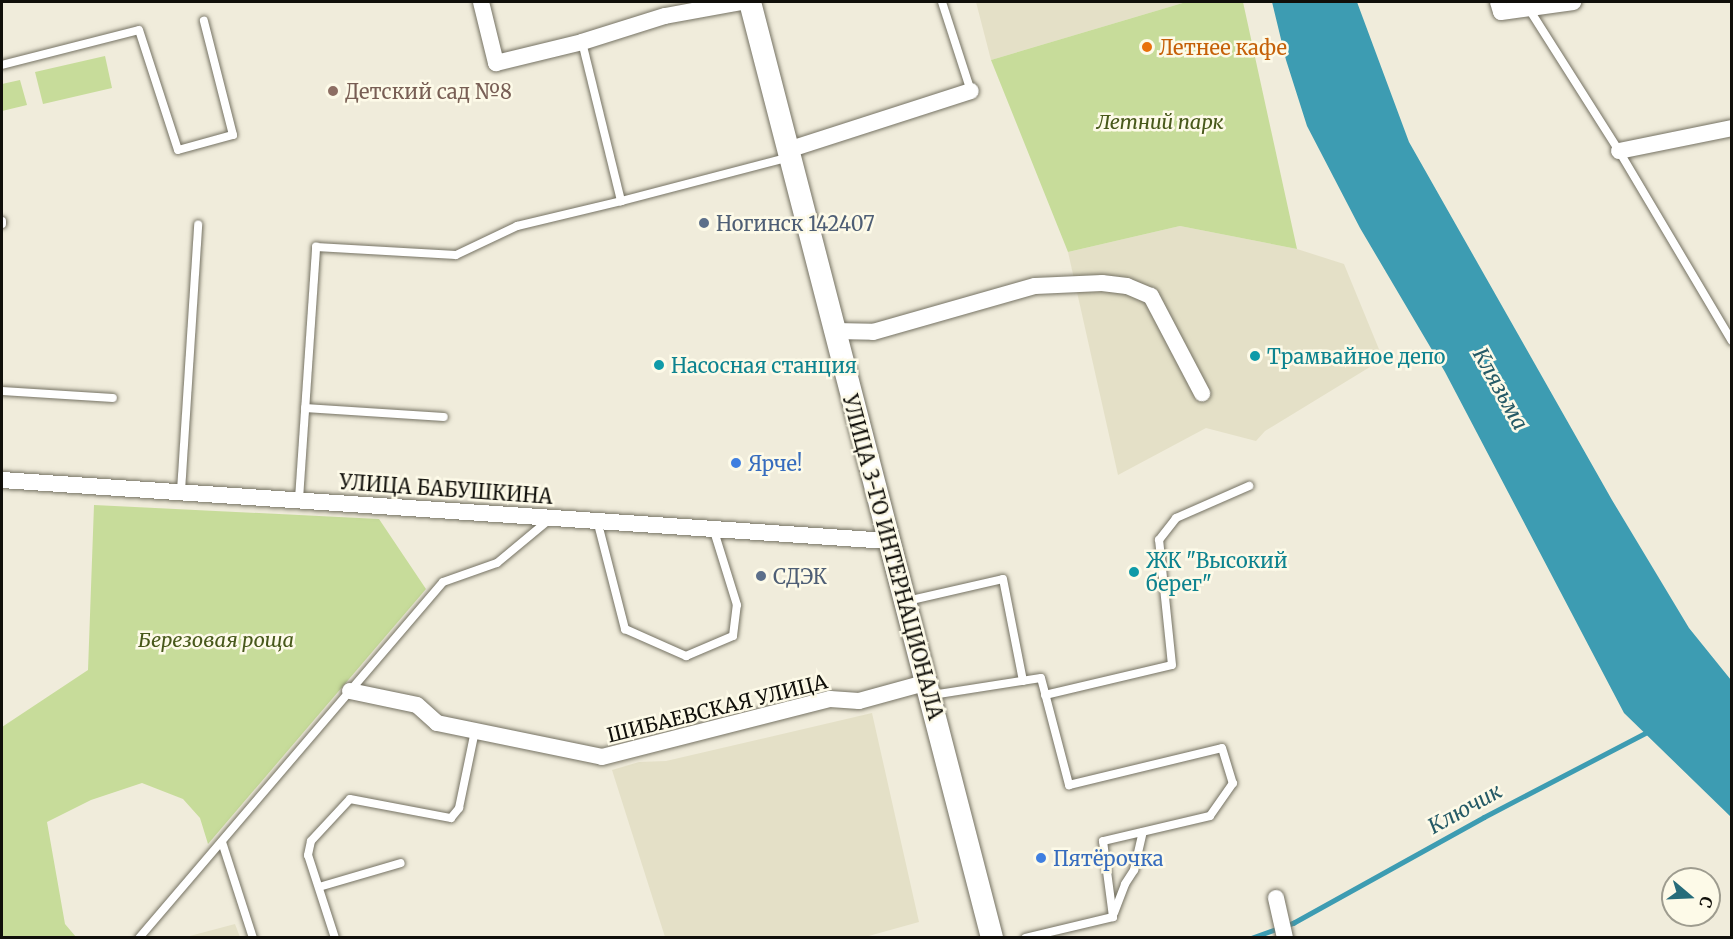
<!DOCTYPE html>
<meta charset="utf-8">
<style>
body{margin:0}
#map{position:relative;width:1733px;height:939px;overflow:hidden;background:#f0ecdb;font-family:Merriweather,serif}
div>[style]{position:absolute}
.built>*{inset:0;background:#e4e0c7}
.green>*{inset:0;background:#c7dc9a}
.water>*{inset:0;background:#3d9cb2}
.stream>*{height:4.5px;margin:-2.25px;padding:0 2.25px;transform-origin:2.25px;border-radius:2.25px;background:#3d9cb2}
.roads{filter:drop-shadow(0 0 2px #757263) drop-shadow(0 0 2px #757263)}
.lane>*{height:8px;margin:-4px;padding:0 4px;transform-origin:4px;border-radius:4px;background:#fff}
.street>*{height:16px;margin:-8px;padding:0 8px;transform-origin:8px;border-radius:8px;background:#fff}
.secondary>*{height:22px;margin:-11px;padding:0 11px;transform-origin:11px;border-radius:11px;background:#fff}
.dots>*{width:16px;height:16px;translate:-50% -50%;box-sizing:border-box;border:3px solid #fdfae8;border-radius:50%}
span{translate:-50% -50%;white-space:nowrap;text-align:center;line-height:1.15;-webkit-text-stroke:5px #fdfae8;paint-order:stroke}
.food-label{font-size:20px;color:#c56008}
.left{translate:0 -50%;text-align:left}
.education-label{font-size:20px;color:#785e54}
.park-label{font-size:20px;color:#47581a;font-style:italic}
.service-label{font-size:20px;color:#4e5e75}
.culture-label{font-size:20px;color:#0d838f}
.shop-label{font-size:20px;color:#366cbe}
.street-label{font-size:20px;color:#100f0a}
.water-label{font-size:21px;color:#255a66;font-style:italic}
.frame{position:absolute;inset:0;border:3px solid #100f0a;pointer-events:none}
.north{position:absolute;left:1661px;top:867px;width:60px;height:60px;box-sizing:border-box;background:#fdfae8;border:2px solid #9e9c8f;border-radius:50%;rotate:109deg;font-size:16px;font-weight:700;line-height:24px;text-align:center;color:#100f0a}
.north::after{content:'';display:block;margin:auto;width:21px;height:27px;background:#266c7a;clip-path:polygon(50% 0,100% 100%,50% 72%,0 100%)}
</style>
<div id="map">
<div class="built">
<i style="clip-path:polygon(976px 2px,1186px 2px,991px 60px)"></i>
<i style="clip-path:polygon(1180px 226px,1297px 249px,1344px 264px,1383px 359px,1265px 431px,1256px 441px,1206px 428px,1118px 475px,1068px 252px)"></i>
<i style="clip-path:polygon(872px 713px,919px 922px,865px 937px,665px 937px,612px 770px,639px 762px,666px 761px)"></i>
<i style="clip-path:polygon(235px 924px,240px 937px,186px 937px)"></i>
</div>
<div class="green">
<i style="clip-path:polygon(1186px 2px,1243px 2px,1297px 249px,1180px 226px,1068px 252px,991px 60px)"></i>
<i style="clip-path:polygon(105px 56px,112px 88px,43px 104px,35px 72px)"></i>
<i style="clip-path:polygon(20px 80px,27px 105px,2px 111px,2px 84px)"></i>
<i style="clip-path:polygon(94px 505px,379px 519px,426px 589px,208px 844px,200px 818px,183px 799px,142px 783px,91px 800px,47px 822px,65px 924px,76px 937px,2px 938px,2px 727px,88px 670px)"></i>
</div>
<div class="water">
<i style="clip-path:polygon(1272px 2px,1357px 2px,1409px 142px,1612px 500px,1689px 628px,1731px 680px,1731px 817px,1624px 713px,1445px 372px,1360px 228px,1307px 126px,1286px 60px)"></i>
</div>
<div class="stream">
<i style="left:1251px;top:938px;width:45px;rotate:-19.7deg"></i>
<i style="left:1293px;top:923px;width:218px;rotate:-29deg"></i>
<i style="left:1484px;top:817px;width:184px;rotate:-27.5deg"></i>
</div>
<div class="roads">
<div class="lane">
<i style="left:942px;top:2px;width:94px;rotate:72deg"></i>
<i style="left:1529px;top:9px;width:168px;rotate:57.6deg"></i>
<i style="left:1619px;top:151px;width:221px;rotate:59.3deg"></i>
<i style="left:582px;top:42px;width:164px;rotate:76.2deg"></i>
<i style="left:621px;top:201px;width:175px;rotate:-14.6deg"></i>
<i style="left:2px;top:65px;width:141px;rotate:-14.3deg"></i>
<i style="left:139px;top:30px;width:126px;rotate:72deg"></i>
<i style="left:178px;top:150px;width:57px;rotate:-15.3deg"></i>
<i style="left:233px;top:135px;width:118px;rotate:-104.3deg"></i>
<i style="left:2px;top:224px;width:3px;rotate:-90deg"></i>
<i style="left:2px;top:391px;width:111px;rotate:3.6deg"></i>
<i style="left:305px;top:408px;width:139px;rotate:3.7deg"></i>
<i style="left:181px;top:491px;width:267px;rotate:-86.3deg"></i>
<i style="left:299px;top:499px;width:253px;rotate:-86.1deg"></i>
<i style="left:316px;top:247px;width:140px;rotate:3.3deg"></i>
<i style="left:456px;top:255px;width:68px;rotate:-25.4deg"></i>
<i style="left:517px;top:226px;width:107px;rotate:-13.5deg"></i>
<i style="left:597px;top:520px;width:113px;rotate:75.6deg"></i>
<i style="left:625px;top:629px;width:67px;rotate:23.9deg"></i>
<i style="left:686px;top:656px;width:51px;rotate:-23.1deg"></i>
<i style="left:733px;top:636px;width:31px;rotate:-83deg"></i>
<i style="left:737px;top:605px;width:81px;rotate:-107.3deg"></i>
<i style="left:907px;top:601px;width:98px;rotate:-12.9deg"></i>
<i style="left:1003px;top:579px;width:104px;rotate:78.9deg"></i>
<i style="left:932px;top:695px;width:110px;rotate:-8.9deg"></i>
<i style="left:1041px;top:678px;width:111px;rotate:75.3deg"></i>
<i style="left:1069px;top:785px;width:157px;rotate:-13.6deg"></i>
<i style="left:1222px;top:748px;width:37px;rotate:73deg"></i>
<i style="left:1233px;top:783px;width:40px;rotate:124.9deg"></i>
<i style="left:1210px;top:816px;width:110px;rotate:166.8deg"></i>
<i style="left:1103px;top:841px;width:77px;rotate:82.5deg"></i>
<i style="left:1113px;top:917px;width:90px;rotate:166.6deg"></i>
<i style="left:1045px;top:695px;width:130px;rotate:-13.3deg"></i>
<i style="left:1172px;top:665px;width:126px;rotate:-95.9deg"></i>
<i style="left:1159px;top:540px;width:28px;rotate:-52deg"></i>
<i style="left:1176px;top:518px;width:80px;rotate:-23.7deg"></i>
<i style="left:222px;top:842px;width:101px;rotate:72.1deg"></i>
<i style="left:319px;top:887px;width:85px;rotate:-16.3deg"></i>
<i style="left:1114px;top:913px;width:31px;rotate:-69deg"></i>
<i style="left:1125px;top:884px;width:17px;rotate:-57deg"></i>
<i style="left:1134px;top:870px;width:39px;rotate:-77deg"></i>
<i style="left:139px;top:938px;width:468px;rotate:-49.5deg"></i>
<i style="left:443px;top:582px;width:57px;rotate:-19.4deg"></i>
<i style="left:497px;top:563px;width:69px;rotate:-39.7deg"></i>
<i style="left:335px;top:938px;width:87px;rotate:-108deg"></i>
<i style="left:308px;top:855px;width:14px;rotate:-78deg"></i>
<i style="left:311px;top:841px;width:57px;rotate:-47.1deg"></i>
<i style="left:350px;top:799px;width:103px;rotate:10.7deg"></i>
<i style="left:451px;top:818px;width:13px;rotate:-51deg"></i>
<i style="left:459px;top:808px;width:79px;rotate:-78.3deg"></i>
</div>
<div class="street">
<i style="left:481px;top:2px;width:63px;rotate:76.2deg"></i>
<i style="left:496px;top:63px;width:89px;rotate:-13.7deg"></i>
<i style="left:582px;top:42px;width:87px;rotate:-17.4deg"></i>
<i style="left:665px;top:16px;width:77px;rotate:-10.4deg"></i>
<i style="left:1498px;top:2px;width:10px;rotate:73deg"></i>
<i style="left:1501px;top:12px;width:73px;rotate:-7.9deg"></i>
<i style="left:788px;top:150px;width:192px;rotate:-17.9deg"></i>
<i style="left:1619px;top:151px;width:115px;rotate:-11.5deg"></i>
<i style="left:834px;top:331px;width:39px;rotate:1deg"></i>
<i style="left:873px;top:332px;width:168px;rotate:-15.9deg"></i>
<i style="left:1035px;top:286px;width:67px;rotate:-2.6deg"></i>
<i style="left:1102px;top:283px;width:25px;rotate:7deg"></i>
<i style="left:1127px;top:286px;width:26px;rotate:23deg"></i>
<i style="left:1151px;top:296px;width:110px;rotate:62.3deg"></i>
<i style="left:2px;top:480px;width:888px;rotate:3.94deg"></i>
<i style="left:350px;top:691px;width:68px;rotate:11.8deg"></i>
<i style="left:417px;top:705px;width:27px;rotate:42deg"></i>
<i style="left:437px;top:723px;width:168px;rotate:11.6deg"></i>
<i style="left:602px;top:757px;width:235px;rotate:-14.3deg"></i>
<i style="left:830px;top:699px;width:29px;rotate:4deg"></i>
<i style="left:859px;top:701px;width:68px;rotate:-15.3deg"></i>
<i style="left:1276px;top:898px;width:41px;rotate:77.3deg"></i>
</div>
<div class="secondary">
<i style="left:750px;top:2px;width:967px;rotate:75.5deg"></i>
</div>
</div>
<div class="dots">
<i style="left:1147px;top:47px;background:#e8710a"></i>
<i style="left:333px;top:91px;background:#8d6e63"></i>
<i style="left:704px;top:223px;background:#5c6f8a"></i>
<i style="left:1255px;top:356px;background:#0f9aa8"></i>
<i style="left:659px;top:365px;background:#0f9aa8"></i>
<i style="left:736px;top:463px;background:#3f7fe0"></i>
<i style="left:1134px;top:572px;background:#0f9aa8"></i>
<i style="left:761px;top:576px;background:#5c6f8a"></i>
<i style="left:1041px;top:858px;background:#3f7fe0"></i>
</div>
<div class="food-label">
<span class="left" style="left:1159px;top:47px">Летнее кафе</span>
</div>
<div class="education-label">
<span class="left" style="left:345px;top:91px">Детский сад №8</span>
</div>
<div class="park-label">
<span style="left:1160px;top:121px">Летний парк</span>
<span style="left:216px;top:639px">Березовая роща</span>
</div>
<div class="service-label">
<span class="left" style="left:716px;top:223px">Ногинск 142407</span>
<span class="left" style="left:773px;top:576px">СДЭК</span>
</div>
<div class="culture-label">
<span class="left" style="left:1267px;top:356px">Трамвайное депо</span>
<span class="left" style="left:671px;top:365px">Насосная станция</span>
<span class="left" style="left:1146px;top:572px">ЖК "Высокий<br>берег"</span>
</div>
<div class="shop-label">
<span class="left" style="left:748px;top:463px">Ярче!</span>
<span class="left" style="left:1053px;top:858px">Пятёрочка</span>
</div>
<div class="street-label">
<span style="left:446px;top:489px;rotate:4deg">УЛИЦА БАБУШКИНА</span>
<span style="left:893px;top:557px;rotate:75deg">УЛИЦА 3-ГО ИНТЕРНАЦИОНАЛА</span>
<span style="left:717px;top:708px;rotate:-14deg">ШИБАЕВСКАЯ УЛИЦА</span>
</div>
<div class="water-label">
<span style="left:1500px;top:389px;rotate:61deg">Клязьма</span>
<span style="left:1465px;top:809px;rotate:-29deg">Ключик</span>
</div>
<div class="frame"></div>
<div class="north">С</div>
</div>
